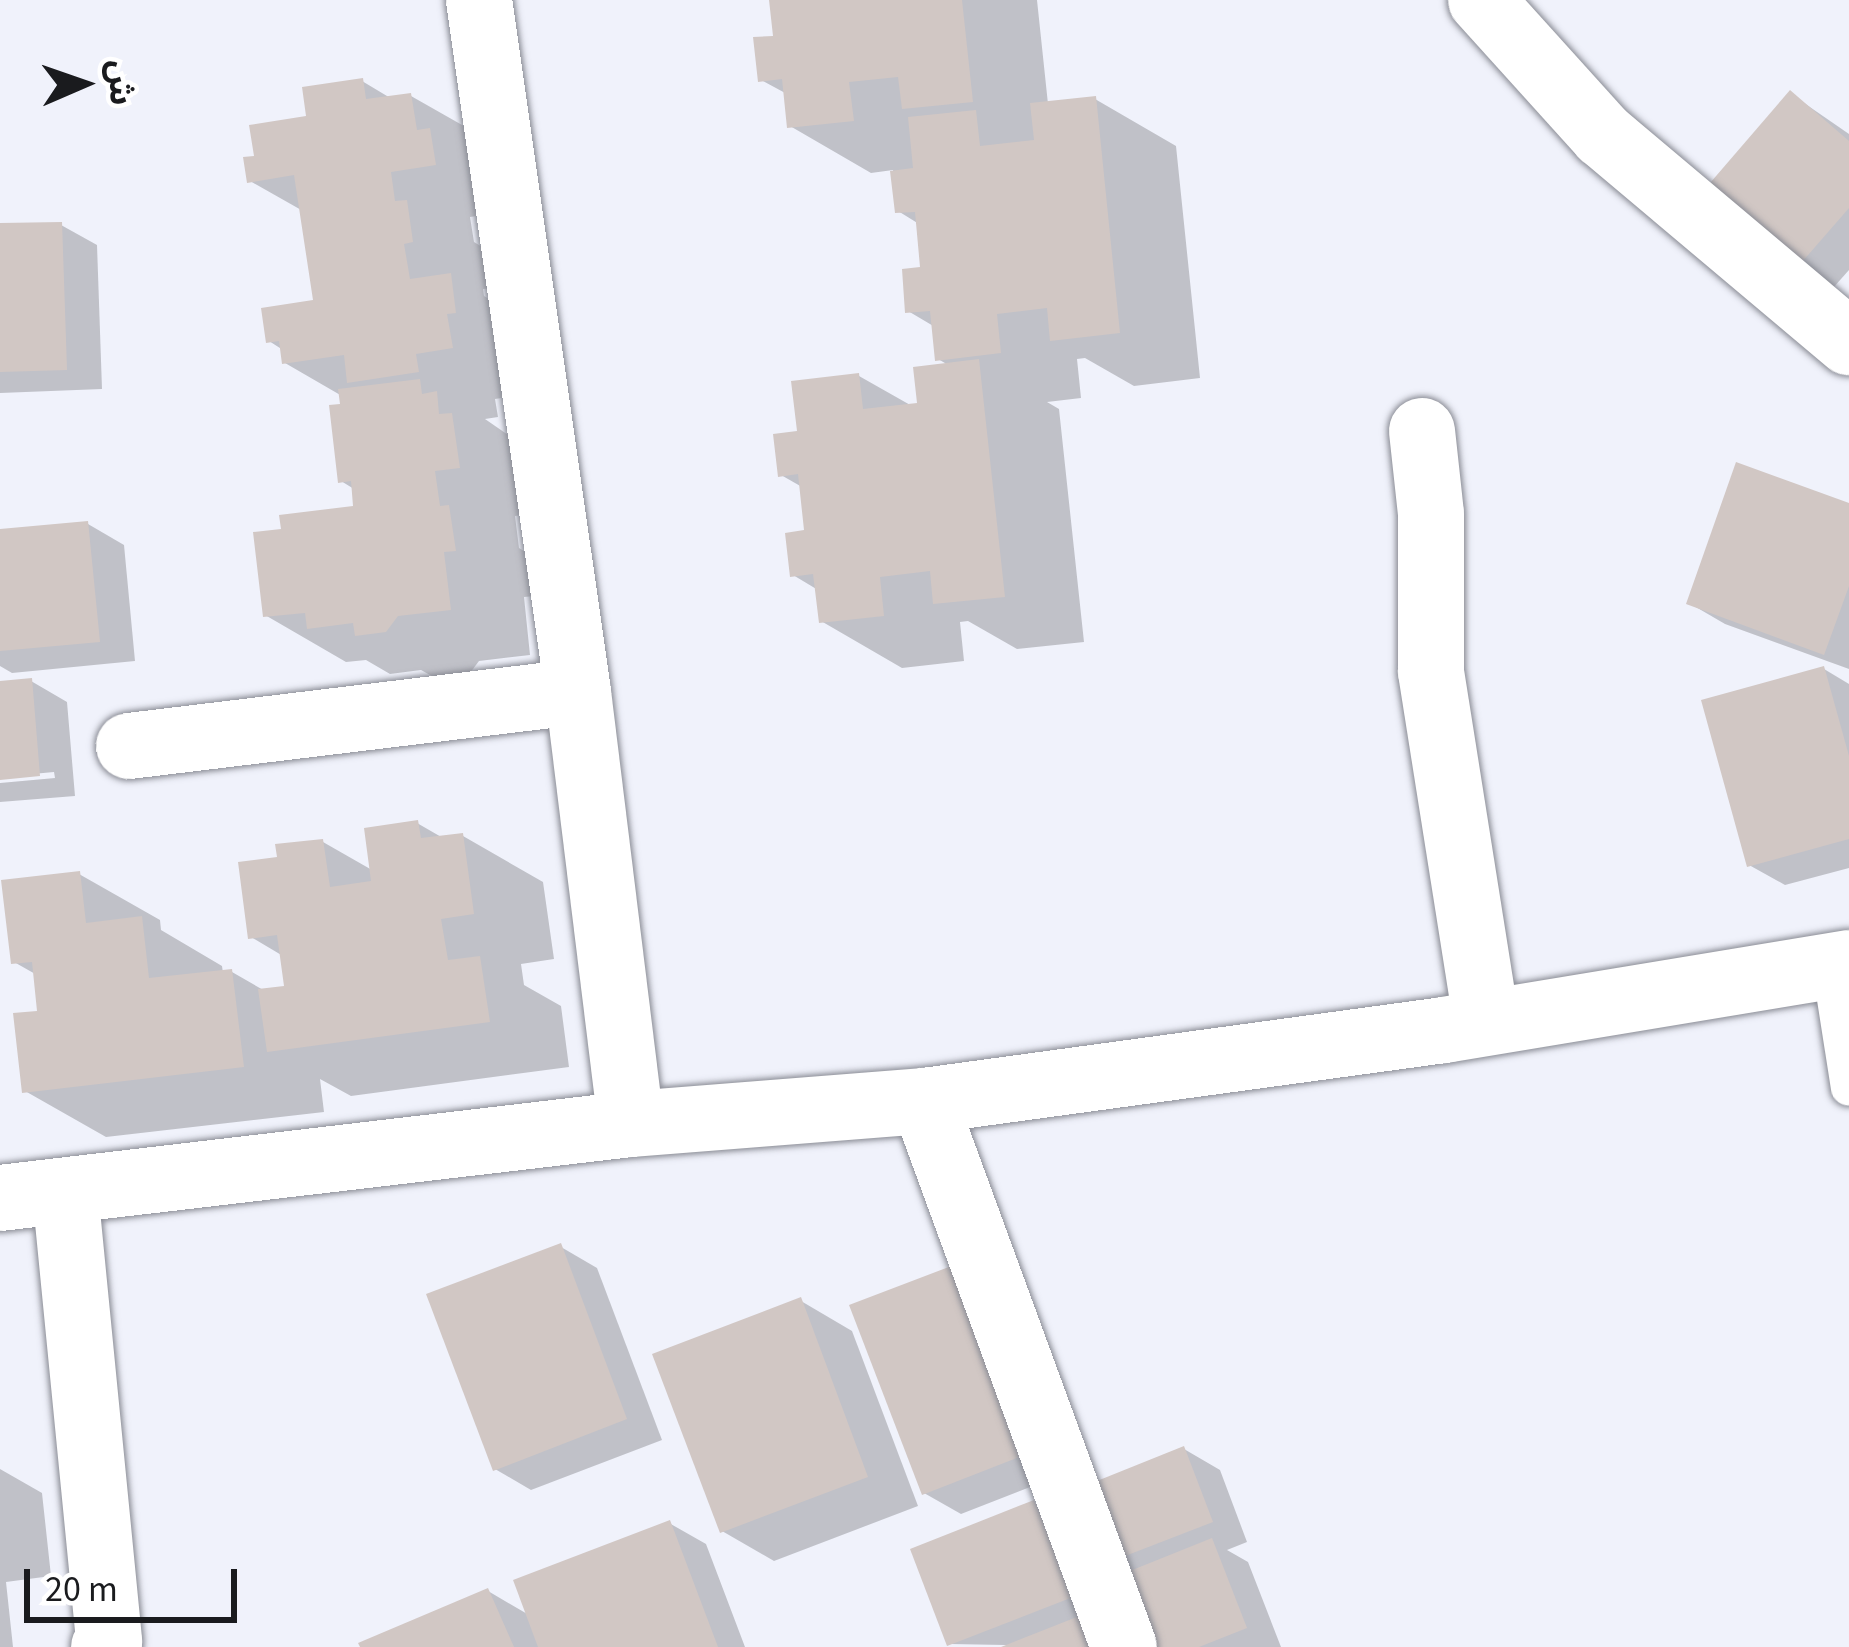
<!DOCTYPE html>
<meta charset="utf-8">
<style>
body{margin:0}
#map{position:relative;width:1849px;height:1647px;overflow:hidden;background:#f0f2fb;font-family:"Source Sans 3","Noto Sans Arabic",sans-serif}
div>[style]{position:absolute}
.shadow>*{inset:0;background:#0003}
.building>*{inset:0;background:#d1c7c4}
.roads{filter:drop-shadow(0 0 3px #8a8c95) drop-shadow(0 0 3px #8a8c95)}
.lane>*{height:36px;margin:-18px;padding:0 18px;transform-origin:18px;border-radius:18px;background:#fff}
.street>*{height:66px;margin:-33px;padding:0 33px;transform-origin:33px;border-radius:33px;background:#fff}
.secondary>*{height:66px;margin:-33px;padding:0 33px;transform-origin:33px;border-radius:33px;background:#fff}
span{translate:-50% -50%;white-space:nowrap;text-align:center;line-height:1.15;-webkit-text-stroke:10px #fff;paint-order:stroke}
.north{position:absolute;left:24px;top:24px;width:120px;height:120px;-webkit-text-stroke:9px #fff;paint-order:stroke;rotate:88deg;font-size:33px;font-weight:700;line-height:48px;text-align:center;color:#1a1b1e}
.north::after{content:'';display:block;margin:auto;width:42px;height:54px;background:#1a1b1e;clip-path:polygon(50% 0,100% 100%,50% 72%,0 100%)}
.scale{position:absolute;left:24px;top:1569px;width:213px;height:54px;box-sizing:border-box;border:6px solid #1a1b1e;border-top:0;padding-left:15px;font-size:36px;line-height:42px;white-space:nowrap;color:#1a1b1e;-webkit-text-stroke:9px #fff;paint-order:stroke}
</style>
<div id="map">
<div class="shadow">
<i style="clip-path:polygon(772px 0,1037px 0,1048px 104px,1095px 99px,1176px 146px,1200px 378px,1134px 386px,1085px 358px,1077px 359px,1081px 398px,1047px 402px,1059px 409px,1084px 642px,1017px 649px,968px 621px,960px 622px,964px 661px,902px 668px,821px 621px,818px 590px,793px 575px,807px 533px,802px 487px,781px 475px,800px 433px,859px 376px,912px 406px,920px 406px,950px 366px,938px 359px,935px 327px,908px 311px,924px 270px,919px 224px,898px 211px,893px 170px,871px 173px,790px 126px,787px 94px,761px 80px,777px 38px)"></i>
<i style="clip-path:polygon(362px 81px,392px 99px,411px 96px,492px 142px,516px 210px,470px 217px,474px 242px,487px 250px,493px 288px,483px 289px,484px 296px,531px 323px,533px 393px,495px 399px,498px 417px,485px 419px,517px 441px,539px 513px,515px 516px,519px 548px,529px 554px,535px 596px,524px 597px,530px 655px,479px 661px,467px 677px,439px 680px,421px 670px,390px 674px,366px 660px,346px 662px,265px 615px,284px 532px,356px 509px,354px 489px,341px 481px,342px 396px,285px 363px,283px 350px,269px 341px,316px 302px,303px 211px,250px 181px,257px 159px)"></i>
<i style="clip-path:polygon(1791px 94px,1849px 134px,1849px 270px,1833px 288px,1797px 267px)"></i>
<i style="clip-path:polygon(61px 225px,97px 245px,102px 389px,0 393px,0 226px)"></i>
<i style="clip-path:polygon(1849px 506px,1849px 669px,1725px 624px,1689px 603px)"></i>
<i style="clip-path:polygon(88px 524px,124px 545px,135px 661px,12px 673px,0 666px,0 532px)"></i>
<i style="clip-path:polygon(1824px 669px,1849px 684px,1849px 868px,1785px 885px,1749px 865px)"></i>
<i style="clip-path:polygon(31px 681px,67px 702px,75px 796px,0 802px,0 783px,55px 778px,54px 772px,0 777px,0 684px)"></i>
<i style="clip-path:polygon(417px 823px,443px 838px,463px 836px,543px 882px,554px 959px,521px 964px,524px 985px,561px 1006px,569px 1067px,351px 1096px,320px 1079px,324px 1112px,106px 1137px,25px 1091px,41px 1013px,37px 975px,14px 962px,79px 874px,160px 920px,161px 930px,222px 966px,223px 973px,232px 972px,265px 991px,287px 988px,283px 956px,251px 937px,280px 860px,323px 842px,372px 870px)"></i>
<i style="clip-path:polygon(561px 1247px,597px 1268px,662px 1440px,531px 1490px,495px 1469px)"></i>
<i style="clip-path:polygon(990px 1289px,1061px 1475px,961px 1514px,924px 1493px)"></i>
<i style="clip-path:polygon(801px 1301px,852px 1331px,918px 1506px,774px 1561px,722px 1531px)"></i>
<i style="clip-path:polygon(1184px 1449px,1220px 1470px,1247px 1542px,1227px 1550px,1248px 1562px,1281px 1647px,1141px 1647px,1109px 1561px)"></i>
<i style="clip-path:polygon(0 1469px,42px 1493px,51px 1576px,6px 1582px,13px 1647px,0 1647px)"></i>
<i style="clip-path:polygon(1034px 1503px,1070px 1524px,1120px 1647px,950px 1644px)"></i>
<i style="clip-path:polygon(669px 1523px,706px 1544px,745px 1647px,364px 1647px,488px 1591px,529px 1615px)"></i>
</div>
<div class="building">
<i style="clip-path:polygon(769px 0,962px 0,973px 102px,902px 109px,898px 77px,849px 82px,854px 121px,787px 128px,782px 79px,758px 82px,753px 37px,773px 36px)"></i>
<i style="clip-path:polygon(363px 78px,366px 99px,411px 93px,417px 130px,430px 128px,436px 165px,391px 172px,395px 201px,407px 200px,413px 242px,404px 244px,410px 279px,451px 273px,456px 313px,447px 314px,453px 348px,416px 354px,419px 372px,347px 383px,344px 355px,282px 364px,279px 341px,266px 343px,261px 308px,313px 300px,294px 175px,247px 183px,243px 157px,254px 156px,249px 125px,306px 116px,302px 87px)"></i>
<i style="clip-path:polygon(1790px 90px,1849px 141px,1849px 208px,1795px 270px,1704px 190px)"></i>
<i style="clip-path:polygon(1096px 96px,1120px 333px,1050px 341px,1047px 308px,997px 314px,1001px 353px,935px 361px,930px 311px,905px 313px,902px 269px,920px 267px,915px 212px,895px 213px,890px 171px,913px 168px,908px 117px,976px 110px,980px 146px,1034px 140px,1030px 103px)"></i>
<i style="clip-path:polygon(62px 222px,67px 370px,0 372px,0 223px)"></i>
<i style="clip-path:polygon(979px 359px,1005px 597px,933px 604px,930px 571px,880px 577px,884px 616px,819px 623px,813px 574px,790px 577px,785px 533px,804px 530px,798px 474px,778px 477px,773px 434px,797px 431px,791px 381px,859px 373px,863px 409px,917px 403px,913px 367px)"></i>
<i style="clip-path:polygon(420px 379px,422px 394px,437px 391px,439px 414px,452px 413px,460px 468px,435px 471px,440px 506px,449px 505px,456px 551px,444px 552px,451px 610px,398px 616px,386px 632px,355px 636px,353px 623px,307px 629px,305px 613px,263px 617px,253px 532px,281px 529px,279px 515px,353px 506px,351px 481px,338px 483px,329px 405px,340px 404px,338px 389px)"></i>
<i style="clip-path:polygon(1736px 462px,1849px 503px,1849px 586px,1824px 655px,1686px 604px)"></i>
<i style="clip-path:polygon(88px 521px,100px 642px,0 651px,0 529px)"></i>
<i style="clip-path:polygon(1824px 666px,1849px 756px,1849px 839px,1747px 867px,1701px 700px)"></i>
<i style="clip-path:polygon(32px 678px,40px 776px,0 780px,0 681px)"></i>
<i style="clip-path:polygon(418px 820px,421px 838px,463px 833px,474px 914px,441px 919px,448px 960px,480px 956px,490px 1022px,267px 1052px,258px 989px,284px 986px,277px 935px,248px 939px,238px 862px,277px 857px,275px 844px,323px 839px,330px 887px,371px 881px,364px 828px)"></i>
<i style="clip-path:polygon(80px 871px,86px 923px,142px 916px,149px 978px,232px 969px,244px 1067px,22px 1093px,13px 1013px,37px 1011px,32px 962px,11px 964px,1px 880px)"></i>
<i style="clip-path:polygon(561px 1243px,627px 1419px,493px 1471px,426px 1294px)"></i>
<i style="clip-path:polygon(954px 1265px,1027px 1454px,922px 1495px,849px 1305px)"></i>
<i style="clip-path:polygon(801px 1297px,868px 1477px,720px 1533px,652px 1354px)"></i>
<i style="clip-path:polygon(1184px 1446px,1213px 1522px,1107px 1563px,1077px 1489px)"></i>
<i style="clip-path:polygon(1034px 1500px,1073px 1597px,947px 1646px,910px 1549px)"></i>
<i style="clip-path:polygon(670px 1520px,718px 1647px,538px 1647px,513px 1580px)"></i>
<i style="clip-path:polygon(1212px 1538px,1247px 1628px,1199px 1647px,1137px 1647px,1110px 1579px)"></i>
<i style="clip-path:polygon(488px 1588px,514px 1647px,360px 1647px,358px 1643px)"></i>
<i style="clip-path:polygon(1082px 1615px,1094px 1647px,1001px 1647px)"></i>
</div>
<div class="roads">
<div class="lane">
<i style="left:1830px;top:967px;width:122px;rotate:81.1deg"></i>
</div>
<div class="street">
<i style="left:479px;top:0;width:699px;rotate:81.86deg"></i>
<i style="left:578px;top:692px;width:435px;rotate:83deg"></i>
<i style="left:1481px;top:0;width:182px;rotate:47.9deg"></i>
<i style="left:1603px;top:135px;width:322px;rotate:40.1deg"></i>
<i style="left:1422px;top:431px;width:83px;rotate:83.8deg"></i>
<i style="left:1431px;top:514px;width:158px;rotate:90deg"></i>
<i style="left:1431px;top:672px;width:352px;rotate:81deg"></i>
<i style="left:129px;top:746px;width:452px;rotate:-6.9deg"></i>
<i style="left:924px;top:1101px;width:581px;rotate:69.88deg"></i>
<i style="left:65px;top:1191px;width:453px;rotate:84.4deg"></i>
<i style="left:109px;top:1642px;width:7px;rotate:135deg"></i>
</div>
<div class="secondary">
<i style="left:0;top:1198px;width:635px;rotate:-6.69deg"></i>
<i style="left:631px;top:1124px;width:294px;rotate:-4.5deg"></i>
<i style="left:924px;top:1101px;width:525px;rotate:-7.77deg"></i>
<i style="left:1444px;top:1030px;width:411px;rotate:-9.4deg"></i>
</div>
</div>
<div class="north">ش</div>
<div class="scale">20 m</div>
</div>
